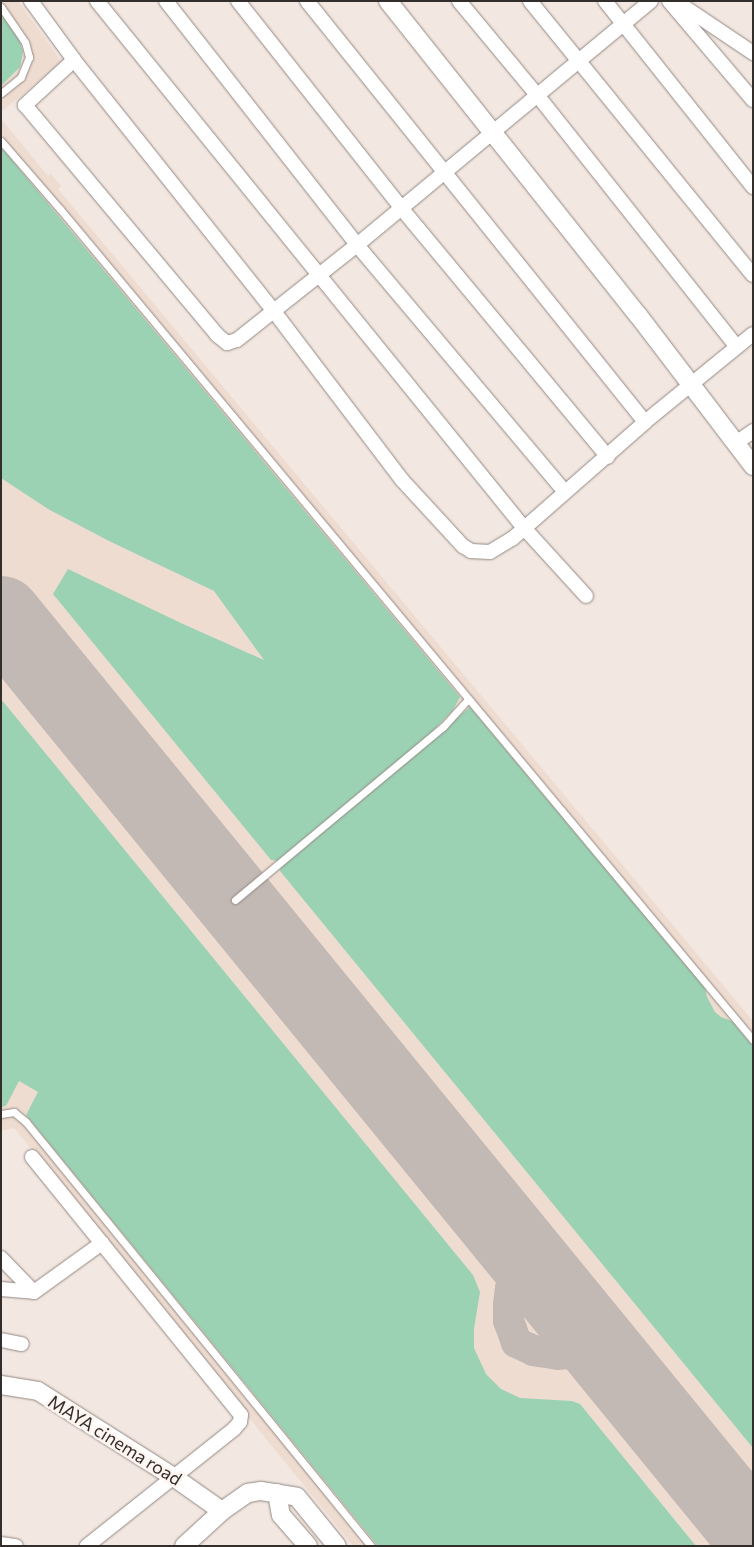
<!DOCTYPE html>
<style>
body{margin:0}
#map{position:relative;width:754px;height:1547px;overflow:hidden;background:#f3e7e1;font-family:Commissioner,sans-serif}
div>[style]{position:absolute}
.built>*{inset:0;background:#efdcd1}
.green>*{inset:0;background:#9cd2b4}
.taxiway>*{height:31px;margin:-15.5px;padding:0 15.5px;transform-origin:15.5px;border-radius:15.5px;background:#c2b8b4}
.runway>*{height:79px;margin:-39.5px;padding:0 39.5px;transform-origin:39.5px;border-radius:39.5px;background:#c2b8b4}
.roads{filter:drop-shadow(0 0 1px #938983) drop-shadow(0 0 1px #938983)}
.service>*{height:7px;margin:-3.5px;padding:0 3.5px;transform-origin:3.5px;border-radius:3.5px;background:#fff}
.minor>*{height:14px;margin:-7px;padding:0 7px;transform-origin:7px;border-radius:7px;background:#fff}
.tertiary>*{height:18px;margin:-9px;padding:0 9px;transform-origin:9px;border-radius:9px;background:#fff}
span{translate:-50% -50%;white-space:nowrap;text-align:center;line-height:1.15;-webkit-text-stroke:5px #fef5f0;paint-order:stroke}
.street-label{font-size:18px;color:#322e2c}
.frame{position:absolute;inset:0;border:2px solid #322e2c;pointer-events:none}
</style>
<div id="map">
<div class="built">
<i style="clip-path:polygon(1px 1px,18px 1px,62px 62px,1px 112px)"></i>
<i style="clip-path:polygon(1px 119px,48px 176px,51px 174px,61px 186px,58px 189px,753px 1021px,753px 1546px,353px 1546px,14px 1128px,1px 1131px)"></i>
</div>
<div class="green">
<i style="clip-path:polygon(1px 14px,19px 39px,23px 52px,20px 67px,1px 86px)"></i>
<i style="clip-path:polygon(1px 147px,460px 697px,453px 710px,431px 733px,277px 861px,271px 860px,53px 594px,68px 569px,183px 624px,264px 660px,214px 591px,109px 541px,48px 509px,1px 478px)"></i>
<i style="clip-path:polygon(1px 699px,473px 1275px,480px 1292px,474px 1329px,474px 1348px,486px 1374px,501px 1389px,520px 1398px,572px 1401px,580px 1404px,696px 1546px,378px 1546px,26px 1115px,38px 1092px,19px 1081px,6px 1106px,1px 1107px)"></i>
<i style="clip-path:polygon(470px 707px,705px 988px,707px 997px,715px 1012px,721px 1017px,732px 1021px,753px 1046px,753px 1448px,280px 871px,281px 866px)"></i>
</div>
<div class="taxiway">
<i style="left:519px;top:1250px;width:17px;rotate:45deg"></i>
<i style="left:531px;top:1262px;width:51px;rotate:33.1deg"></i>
<i style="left:574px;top:1290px;width:20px;rotate:41deg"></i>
<i style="left:589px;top:1303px;width:11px;rotate:56deg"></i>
<i style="left:595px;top:1312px;width:12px;rotate:81deg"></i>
<i style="left:597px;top:1324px;width:20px;rotate:117deg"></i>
<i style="left:588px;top:1342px;width:10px;rotate:135deg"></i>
<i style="left:581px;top:1349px;width:11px;rotate:158deg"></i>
<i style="left:571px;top:1353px;width:13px;rotate:176deg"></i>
<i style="left:558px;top:1354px;width:25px;rotate:-171deg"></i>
<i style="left:533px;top:1350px;width:19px;rotate:-155deg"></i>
<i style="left:516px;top:1342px;width:23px;rotate:-110deg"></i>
<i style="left:508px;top:1320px;width:16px;rotate:-90deg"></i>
<i style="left:508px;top:1304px;width:16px;rotate:-83deg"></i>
<i style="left:510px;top:1288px;width:29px;rotate:-70deg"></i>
<i style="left:520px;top:1261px;width:11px;rotate:-95deg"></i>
</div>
<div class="runway">
<i style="left:1px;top:615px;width:1188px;rotate:50.74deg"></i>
</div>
<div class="roads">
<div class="service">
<i style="left:1px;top:7px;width:42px;rotate:55.6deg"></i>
<i style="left:25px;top:42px;width:16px;rotate:75deg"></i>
<i style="left:29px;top:57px;width:22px;rotate:112deg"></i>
<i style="left:21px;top:77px;width:26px;rotate:141deg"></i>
<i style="left:1px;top:141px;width:90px;rotate:49.1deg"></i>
<i style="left:60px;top:209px;width:1082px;rotate:50.17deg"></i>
<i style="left:235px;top:900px;width:271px;rotate:-39.8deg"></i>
<i style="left:443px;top:727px;width:38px;rotate:-48deg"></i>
<i style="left:1px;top:1114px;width:13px;rotate:-9deg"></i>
<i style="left:14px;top:1112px;width:16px;rotate:40deg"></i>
<i style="left:26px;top:1122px;width:547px;rotate:50.87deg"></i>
</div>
<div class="minor">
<i style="left:31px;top:1px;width:73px;rotate:53.9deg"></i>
<i style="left:74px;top:60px;width:320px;rotate:51.5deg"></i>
<i style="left:273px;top:310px;width:213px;rotate:52.8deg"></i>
<i style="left:402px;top:480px;width:90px;rotate:47.3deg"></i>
<i style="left:463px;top:546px;width:9px;rotate:32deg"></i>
<i style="left:471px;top:551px;width:19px;rotate:3deg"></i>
<i style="left:490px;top:552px;width:26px;rotate:-31deg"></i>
<i style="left:512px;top:539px;width:177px;rotate:-41.3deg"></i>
<i style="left:645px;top:422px;width:139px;rotate:-39.2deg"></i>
<i style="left:97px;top:1px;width:678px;rotate:50.98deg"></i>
<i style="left:524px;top:528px;width:92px;rotate:47.6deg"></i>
<i style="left:166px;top:1px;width:310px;rotate:51.9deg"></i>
<i style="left:357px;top:245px;width:323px;rotate:49.9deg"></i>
<i style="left:238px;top:1px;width:265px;rotate:51.7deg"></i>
<i style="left:402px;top:209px;width:322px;rotate:50.3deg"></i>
<i style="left:307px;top:1px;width:540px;rotate:51.24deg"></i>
<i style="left:459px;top:1px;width:124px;rotate:50.3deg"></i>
<i style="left:538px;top:96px;width:320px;rotate:51.6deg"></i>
<i style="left:530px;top:1px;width:353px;rotate:50.9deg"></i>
<i style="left:605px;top:1px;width:238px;rotate:51.5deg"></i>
<i style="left:669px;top:1px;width:130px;rotate:49.7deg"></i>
<i style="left:677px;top:2px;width:92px;rotate:33.9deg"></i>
<i style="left:74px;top:60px;width:67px;rotate:137.4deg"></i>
<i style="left:25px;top:105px;width:300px;rotate:50.1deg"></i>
<i style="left:217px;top:335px;width:13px;rotate:39deg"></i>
<i style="left:227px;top:343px;width:10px;rotate:-17deg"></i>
<i style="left:237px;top:340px;width:153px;rotate:-38.4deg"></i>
<i style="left:357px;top:245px;width:382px;rotate:-39.7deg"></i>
<i style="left:736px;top:443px;width:21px;rotate:-35deg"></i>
<i style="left:32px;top:1157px;width:332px;rotate:51deg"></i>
<i style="left:241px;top:1415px;width:7px;rotate:98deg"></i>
<i style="left:240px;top:1422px;width:9px;rotate:131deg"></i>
<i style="left:234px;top:1429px;width:188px;rotate:141.5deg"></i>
<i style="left:1px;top:1258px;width:47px;rotate:45.9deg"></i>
<i style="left:1px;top:1289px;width:33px;rotate:5deg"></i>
<i style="left:34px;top:1292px;width:84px;rotate:-35.8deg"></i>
<i style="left:1px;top:1340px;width:21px;rotate:11deg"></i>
<i style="left:1px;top:1544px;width:15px;rotate:8deg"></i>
</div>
<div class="tertiary">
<i style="left:388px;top:1px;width:401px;rotate:51.5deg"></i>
<i style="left:638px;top:315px;width:190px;rotate:52.7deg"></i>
<i style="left:1px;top:1385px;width:37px;rotate:9deg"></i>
<i style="left:38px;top:1391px;width:162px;rotate:32.4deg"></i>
<i style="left:175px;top:1478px;width:57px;rotate:35.1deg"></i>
<i style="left:277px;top:1493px;width:22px;rotate:80deg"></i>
<i style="left:281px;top:1515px;width:41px;rotate:48.9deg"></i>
<i style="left:184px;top:1546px;width:52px;rotate:-42.6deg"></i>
<i style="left:222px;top:1511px;width:32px;rotate:-35deg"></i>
<i style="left:248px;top:1493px;width:13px;rotate:-9deg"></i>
<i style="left:261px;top:1491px;width:36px;rotate:9deg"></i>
<i style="left:297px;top:1497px;width:63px;rotate:50.8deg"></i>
</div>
</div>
<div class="street-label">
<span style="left:115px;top:1440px;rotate:32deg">MAYA cinema road</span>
</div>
<div class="frame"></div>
</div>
